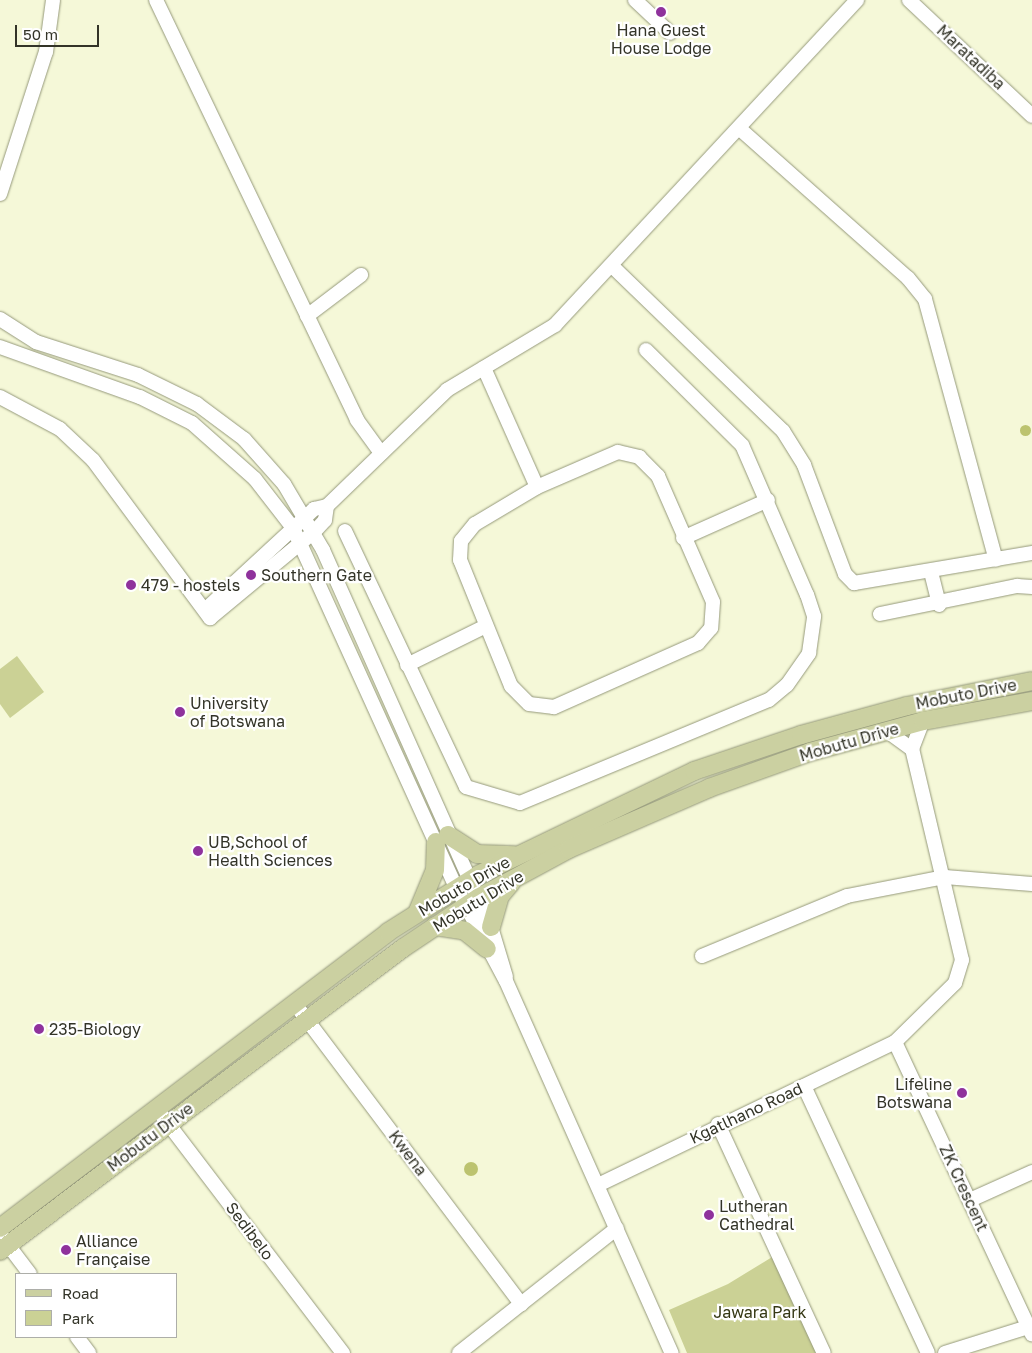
<!DOCTYPE html>
<meta charset="utf-8">
<style>
body{margin:0}
#map{position:relative;width:1032px;height:1353px;overflow:hidden;background:#f5f8d8;font-family:"Golos Text",sans-serif}
div>[style]{position:absolute}
.green>*{inset:0;background:#cbd195}
.water>*{inset:0;background:#bcc36f}
.round{border-radius:50%}
.roads{filter:drop-shadow(0 0 1px #95997b) drop-shadow(0 0 1px #95997b)}
.minor>*{height:14px;margin:-7px;padding:0 7px;transform-origin:7px;border-radius:7px;background:#fff}
.major>*{height:18px;margin:-9px;padding:0 9px;transform-origin:9px;border-radius:9px;background:#cbd0a1}
.dots>*{width:14px;height:14px;translate:-50% -50%;box-sizing:border-box;border:2px solid #fff;border-radius:50%}
span{translate:-50% -50%;white-space:nowrap;text-align:center;line-height:1.15;-webkit-text-stroke:4.5px #fff;paint-order:stroke}
.poi-label{font-size:16px;color:#333428}
.left{translate:0 -50%;text-align:left}
.right{translate:-100% -50%;text-align:right}
.street-label{font-size:16px;color:#333428}
.park-label{font-size:16px;color:#353814}
.legend{position:absolute;left:15px;top:1273px;width:162px;height:65px;box-sizing:border-box;background:#fff;border:1px solid #adaea9;margin:0;padding:6px 9px;list-style:none;font-size:15px;color:#333428}
.legend li{display:flex;align-items:center;gap:10px;height:25px}
.legend b{width:25px;border:1px solid #adaea9}
.scale{position:absolute;left:15px;top:25px;width:84px;height:22px;box-sizing:border-box;border:2px solid #333428;border-top:0;padding-left:6px;font-size:15px;line-height:18px;white-space:nowrap;color:#333428;-webkit-text-stroke:4px #fff;paint-order:stroke}
</style>
<div id="map">
<div class="green">
<i style="clip-path:polygon(17px 656px,44px 692px,10px 718px,0 704px,0 669px)"></i>
<i style="clip-path:polygon(777px 1254px,824px 1353px,687px 1353px,669px 1310px,728px 1284px)"></i>
</div>
<div class="water">
<i class="round" style="left:1019.5px;top:424.5px;width:11px;height:11px"></i>
<i class="round" style="left:464px;top:1162px;width:14px;height:14px"></i>
</div>
<div class="roads">
<div class="minor">
<i style="left:156px;top:0;width:466px;rotate:64.4deg"></i>
<i style="left:357px;top:420px;width:41px;rotate:54deg"></i>
<i style="left:635px;top:0;width:48px;rotate:43.3deg"></i>
<i style="left:909px;top:0;width:169px;rotate:43.3deg"></i>
<i style="left:740px;top:129px;width:225px;rotate:41.6deg"></i>
<i style="left:908px;top:278px;width:27px;rotate:51deg"></i>
<i style="left:925px;top:299px;width:270px;rotate:74.8deg"></i>
<i style="left:0;top:194px;width:149px;rotate:-72.1deg"></i>
<i style="left:46px;top:52px;width:52px;rotate:-82.3deg"></i>
<i style="left:612px;top:266px;width:238px;rotate:44deg"></i>
<i style="left:783px;top:431px;width:40px;rotate:58deg"></i>
<i style="left:804px;top:465px;width:116px;rotate:69.4deg"></i>
<i style="left:845px;top:574px;width:13px;rotate:45deg"></i>
<i style="left:854px;top:583px;width:181px;rotate:-9.6deg"></i>
<i style="left:307px;top:316px;width:68px;rotate:-37.2deg"></i>
<i style="left:0;top:319px;width:43px;rotate:32.6deg"></i>
<i style="left:36px;top:342px;width:107px;rotate:17.9deg"></i>
<i style="left:138px;top:375px;width:66px;rotate:26.2deg"></i>
<i style="left:197px;top:404px;width:59px;rotate:36.7deg"></i>
<i style="left:244px;top:439px;width:60px;rotate:48.4deg"></i>
<i style="left:284px;top:484px;width:77px;rotate:59.4deg"></i>
<i style="left:323px;top:550px;width:413px;rotate:66deg"></i>
<i style="left:491px;top:927px;width:52px;rotate:73.3deg"></i>
<i style="left:0;top:347px;width:149px;rotate:19.7deg"></i>
<i style="left:140px;top:397px;width:58px;rotate:26.6deg"></i>
<i style="left:192px;top:423px;width:84px;rotate:41.6deg"></i>
<i style="left:255px;top:479px;width:62px;rotate:52.2deg"></i>
<i style="left:293px;top:528px;width:394px;rotate:65.6deg"></i>
<i style="left:456px;top:887px;width:106px;rotate:62deg"></i>
<i style="left:506px;top:981px;width:407px;rotate:66deg"></i>
<i style="left:484px;top:368px;width:130px;rotate:66deg"></i>
<i style="left:0;top:397px;width:68px;rotate:28.1deg"></i>
<i style="left:60px;top:429px;width:45px;rotate:43.2deg"></i>
<i style="left:93px;top:460px;width:197px;rotate:53.5deg"></i>
<i style="left:210px;top:618px;width:135px;rotate:-39.6deg"></i>
<i style="left:314px;top:532px;width:16px;rotate:-47deg"></i>
<i style="left:325px;top:520px;width:14px;rotate:-82deg"></i>
<i style="left:618px;top:452px;width:22px;rotate:13deg"></i>
<i style="left:639px;top:457px;width:27px;rotate:45deg"></i>
<i style="left:658px;top:476px;width:137px;rotate:66.4deg"></i>
<i style="left:713px;top:602px;width:26px;rotate:94deg"></i>
<i style="left:711px;top:628px;width:20px;rotate:131deg"></i>
<i style="left:698px;top:643px;width:158px;rotate:156deg"></i>
<i style="left:554px;top:707px;width:25px;rotate:-173deg"></i>
<i style="left:529px;top:704px;width:25px;rotate:-135deg"></i>
<i style="left:511px;top:686px;width:136px;rotate:-112deg"></i>
<i style="left:460px;top:560px;width:19px;rotate:-87deg"></i>
<i style="left:461px;top:541px;width:22px;rotate:-51deg"></i>
<i style="left:475px;top:524px;width:72px;rotate:-30.8deg"></i>
<i style="left:537px;top:487px;width:88px;rotate:-23.4deg"></i>
<i style="left:345px;top:531px;width:283px;rotate:64.7deg"></i>
<i style="left:466px;top:787px;width:56px;rotate:16.5deg"></i>
<i style="left:520px;top:803px;width:269px;rotate:-22.5deg"></i>
<i style="left:769px;top:700px;width:23px;rotate:-40deg"></i>
<i style="left:787px;top:685px;width:39px;rotate:-55deg"></i>
<i style="left:809px;top:653px;width:37px;rotate:-82deg"></i>
<i style="left:814px;top:616px;width:22px;rotate:-108deg"></i>
<i style="left:807px;top:595px;width:163px;rotate:-113.4deg"></i>
<i style="left:742px;top:445px;width:135px;rotate:-135.3deg"></i>
<i style="left:683px;top:538px;width:93px;rotate:-24.1deg"></i>
<i style="left:931px;top:572px;width:34px;rotate:76deg"></i>
<i style="left:205px;top:610px;width:149px;rotate:-42.8deg"></i>
<i style="left:314px;top:509px;width:13px;rotate:-13deg"></i>
<i style="left:327px;top:506px;width:167px;rotate:-44deg"></i>
<i style="left:447px;top:390px;width:126px;rotate:-31deg"></i>
<i style="left:555px;top:325px;width:444px;rotate:-47.1deg"></i>
<i style="left:880px;top:614px;width:140px;rotate:-11.6deg"></i>
<i style="left:1017px;top:586px;width:15px;rotate:4deg"></i>
<i style="left:407px;top:665px;width:88px;rotate:-26.3deg"></i>
<i style="left:887px;top:731px;width:31px;rotate:36deg"></i>
<i style="left:702px;top:956px;width:157px;rotate:-22.5deg"></i>
<i style="left:847px;top:896px;width:100px;rotate:-11deg"></i>
<i style="left:945px;top:877px;width:87px;rotate:4.6deg"></i>
<i style="left:295px;top:1004px;width:376px;rotate:53deg"></i>
<i style="left:895px;top:1042px;width:323px;rotate:64.9deg"></i>
<i style="left:804px;top:1086px;width:294px;rotate:65.1deg"></i>
<i style="left:157px;top:1109px;width:307px;rotate:52.7deg"></i>
<i style="left:718px;top:1124px;width:252px;rotate:65.2deg"></i>
<i style="left:598px;top:1185px;width:330px;rotate:-25.7deg"></i>
<i style="left:895px;top:1042px;width:84px;rotate:-44.5deg"></i>
<i style="left:955px;top:983px;width:24px;rotate:-73deg"></i>
<i style="left:962px;top:960px;width:217px;rotate:-103.3deg"></i>
<i style="left:912px;top:749px;width:30px;rotate:-69deg"></i>
<i style="left:970px;top:1200px;width:68px;rotate:-24.3deg"></i>
<i style="left:2px;top:1237px;width:46px;rotate:52.9deg"></i>
<i style="left:77px;top:1337px;width:20px;rotate:53deg"></i>
<i style="left:459px;top:1353px;width:201px;rotate:-38.3deg"></i>
<i style="left:945px;top:1353px;width:87px;rotate:-17.4deg"></i>
</div>
<div class="major">
<i style="left:448px;top:835px;width:35px;rotate:33deg"></i>
<i style="left:477px;top:854px;width:37px;rotate:2deg"></i>
<i style="left:418px;top:911px;width:44px;rotate:-67.5deg"></i>
<i style="left:435px;top:870px;width:28px;rotate:-88deg"></i>
<i style="left:435px;top:926px;width:30px;rotate:9deg"></i>
<i style="left:465px;top:931px;width:28px;rotate:39deg"></i>
<i style="left:491px;top:927px;width:32px;rotate:-74deg"></i>
<i style="left:500px;top:896px;width:17px;rotate:-50deg"></i>
<i style="left:0;top:1228px;width:488px;rotate:-37.3deg"></i>
<i style="left:388px;top:932px;width:107px;rotate:-32.3deg"></i>
<i style="left:478px;top:875px;width:240px;rotate:-25.7deg"></i>
<i style="left:694px;top:771px;width:113px;rotate:-18.6deg"></i>
<i style="left:801px;top:735px;width:110px;rotate:-15.3deg"></i>
<i style="left:907px;top:706px;width:127px;rotate:-11.3deg"></i>
<i style="left:0;top:1251px;width:504px;rotate:-36.94deg"></i>
<i style="left:403px;top:948px;width:90px;rotate:-33.7deg"></i>
<i style="left:478px;top:898px;width:103px;rotate:-28.3deg"></i>
<i style="left:569px;top:849px;width:153px;rotate:-23.5deg"></i>
<i style="left:709px;top:788px;width:107px;rotate:-19.6deg"></i>
<i style="left:810px;top:752px;width:117px;rotate:-15.3deg"></i>
<i style="left:923px;top:721px;width:111px;rotate:-10.4deg"></i>
</div>
</div>
<div class="dots">
<i style="left:661px;top:12px;background:#8f329c"></i>
<i style="left:251px;top:575px;background:#8f329c"></i>
<i style="left:131px;top:585px;background:#8f329c"></i>
<i style="left:180px;top:712px;background:#8f329c"></i>
<i style="left:198px;top:851px;background:#8f329c"></i>
<i style="left:39px;top:1029px;background:#8f329c"></i>
<i style="left:962px;top:1093px;background:#8f329c"></i>
<i style="left:709px;top:1215px;background:#8f329c"></i>
<i style="left:66px;top:1250px;background:#8f329c"></i>
</div>
<div class="poi-label">
<span style="left:661px;top:39px">Hana Guest<br>House Lodge</span>
<span class="left" style="left:261px;top:575px">Southern Gate</span>
<span class="left" style="left:141px;top:585px">479 - hostels</span>
<span class="left" style="left:190px;top:712px">University<br>of Botswana</span>
<span class="left" style="left:208px;top:851px">UB,School of<br>Health Sciences</span>
<span class="left" style="left:49px;top:1029px">235-Biology</span>
<span class="right" style="left:952px;top:1093px">Lifeline<br>Botswana</span>
<span class="left" style="left:719px;top:1215px">Lutheran<br>Cathedral</span>
<span class="left" style="left:76px;top:1250px">Alliance<br>Française</span>
</div>
<div class="street-label">
<span style="left:971px;top:57px;rotate:43deg">Maratadiba</span>
<span style="left:966px;top:694px;rotate:-11deg">Mobuto Drive</span>
<span style="left:849px;top:742px;rotate:-16deg">Mobutu Drive</span>
<span style="left:464px;top:886px;rotate:-30deg">Mobuto Drive</span>
<span style="left:478px;top:901px;rotate:-31deg">Mobutu Drive</span>
<span style="left:746px;top:1113px;rotate:-25deg">Kgatlhano Road</span>
<span style="left:150px;top:1137px;rotate:-37deg">Mobutu Drive</span>
<span style="left:408px;top:1153px;rotate:53deg">Kwena</span>
<span style="left:964px;top:1188px;rotate:65deg">ZK Crescent</span>
<span style="left:250px;top:1231px;rotate:53deg">Sedibelo</span>
</div>
<div class="park-label">
<span style="left:760px;top:1312px">Jawara Park</span>
</div>
<ul class="legend">
<li><b style="height:6px;background:#cbd0a1"></b>Road</li>
<li><b style="height:14px;background:#cbd195"></b>Park</li>
</ul>
<div class="scale">50 m</div>
</div>
